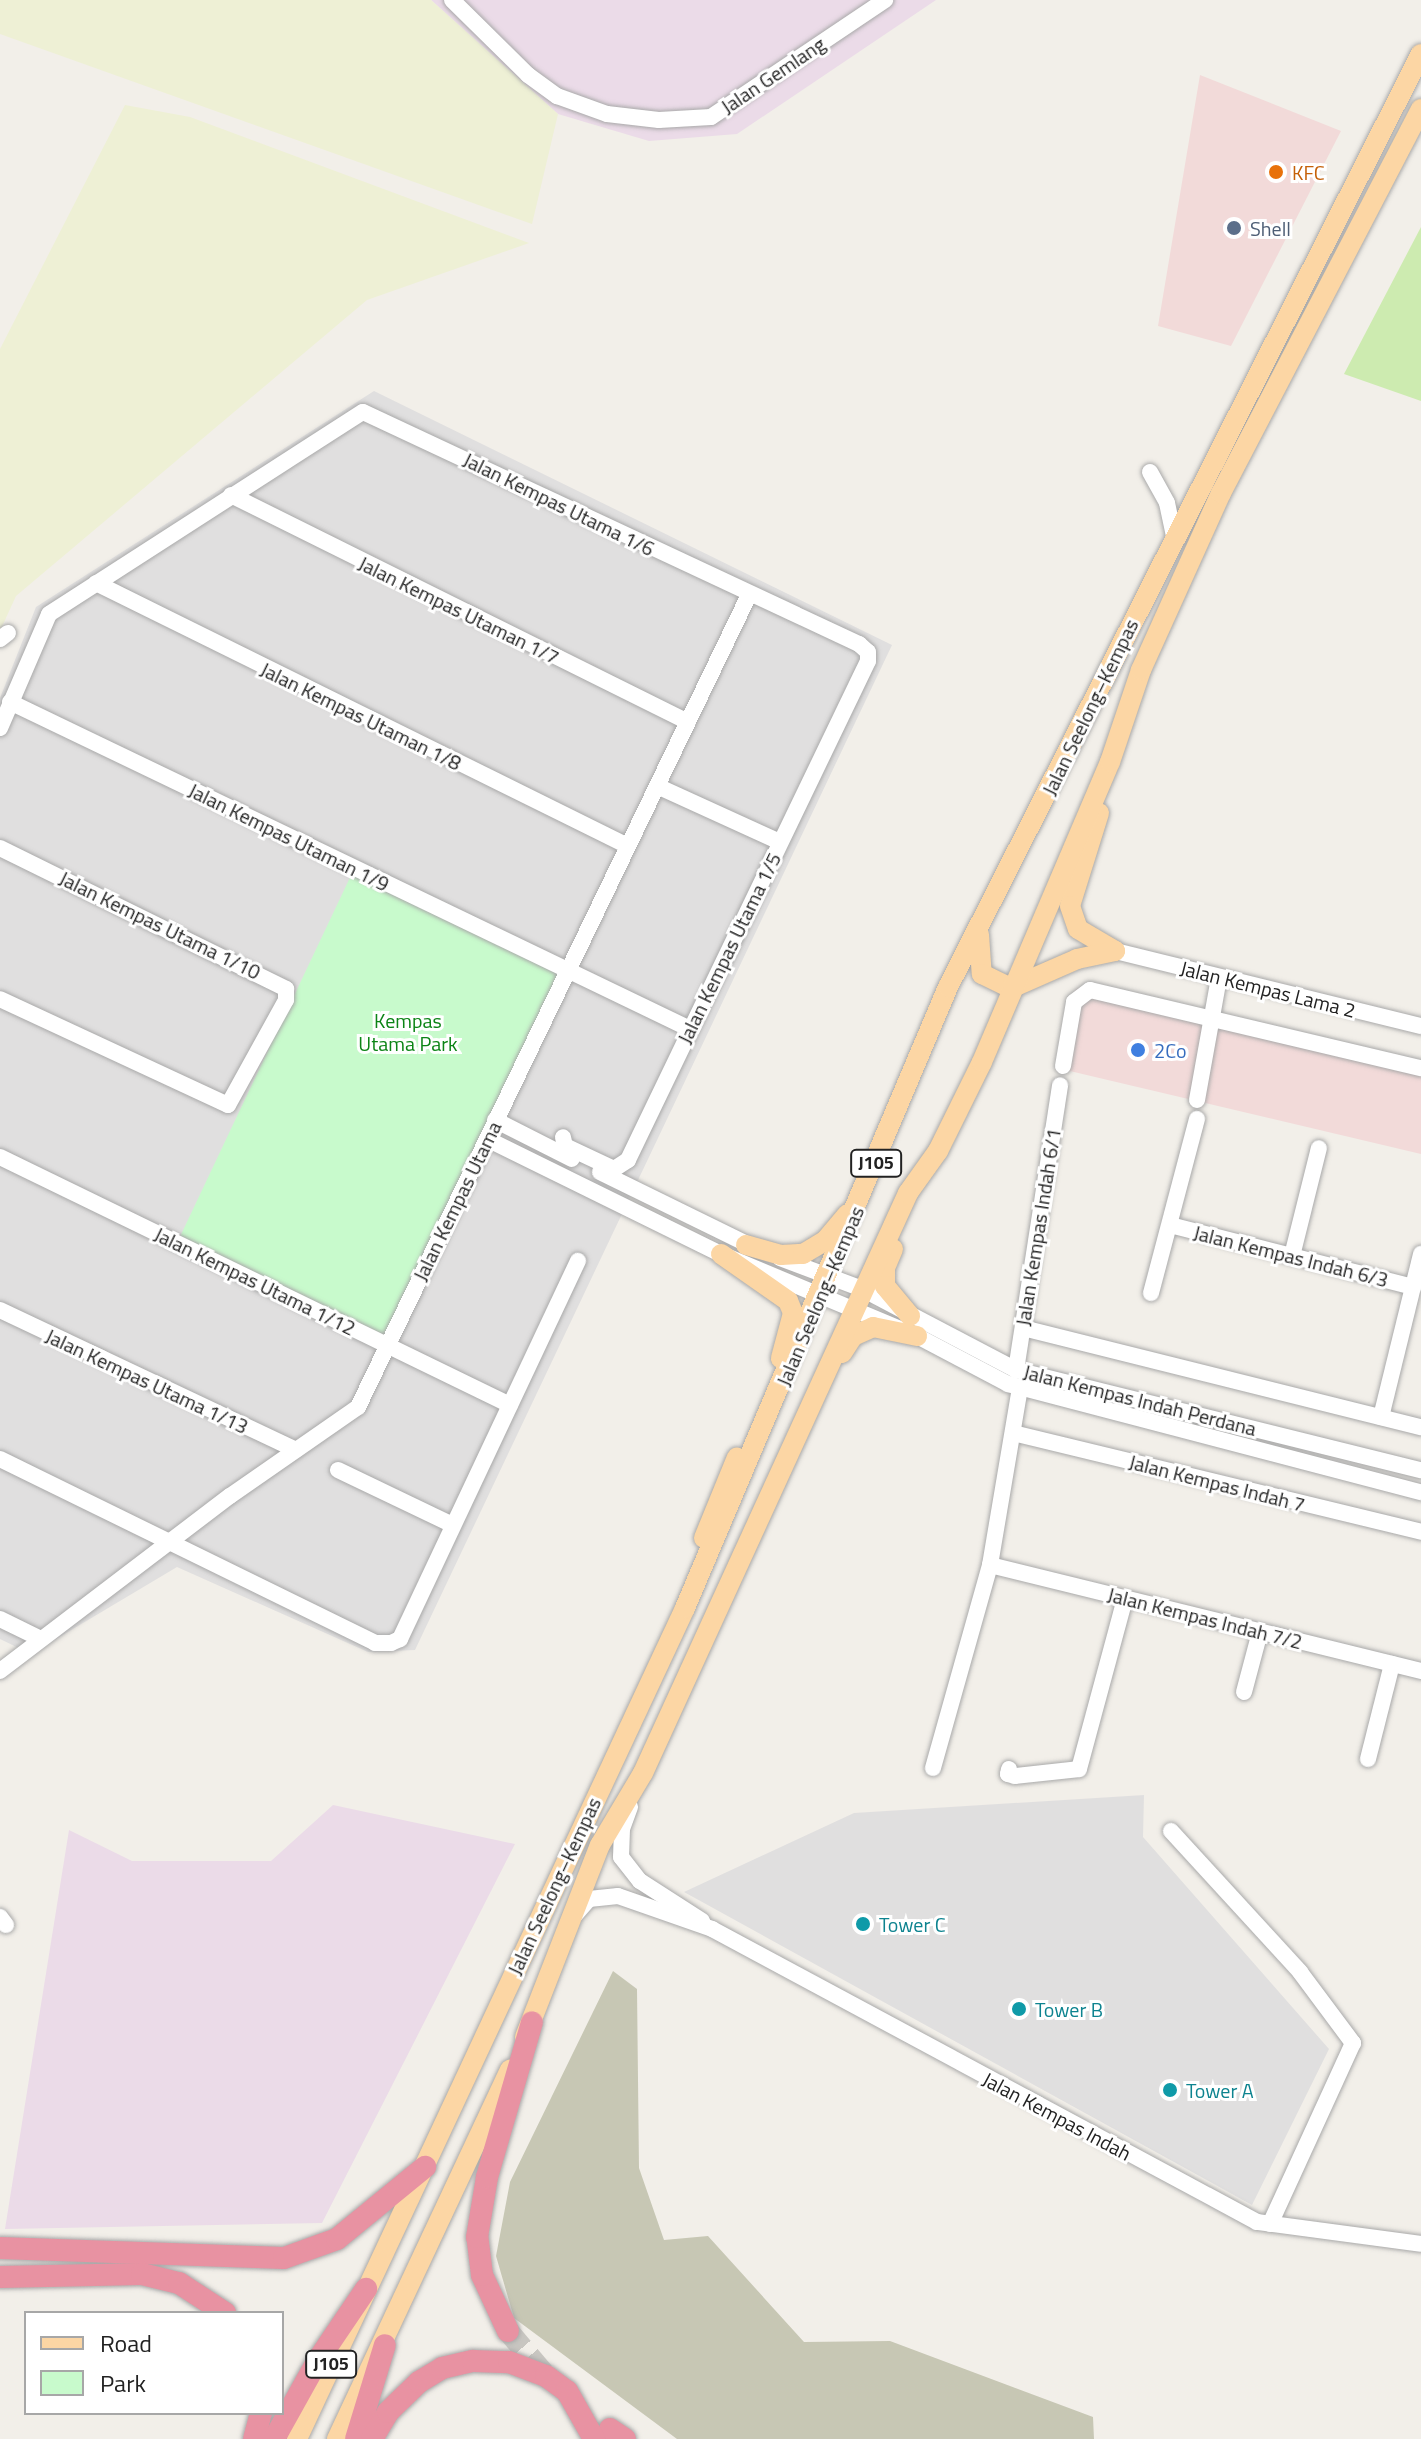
<!DOCTYPE html>
<meta charset="utf-8">
<style>
body{margin:0}
#map{position:relative;width:1421px;height:2439px;overflow:hidden;background:#f2efe9;font-family:"Titillium Web",sans-serif}
div>[style]{position:absolute}
.residential>*{inset:0;background:#e0dfdf}
.commercial>*{inset:0;background:#f2dad9}
.industrial>*{inset:0;background:#ebdbe8}
.construction>*{inset:0;background:#c7c7b4}
.farmland>*{inset:0;background:#eef0d5}
.grass>*{inset:0;background:#cdebb0}
.park>*{inset:0;background:#c8facc}
.highway-tunnel>*{height:22px;margin-top:-11px;transform-origin:0;background:repeating-linear-gradient(90deg,#c8c6c1 0 22px,transparent 0 33px)}
.roads{filter:drop-shadow(0 0 2px #a9a9a9) drop-shadow(0 0 2px #a9a9a9)}
.minor>*{height:16px;margin:-8px;padding:0 8px;transform-origin:8px;border-radius:8px;background:#fff}
.major>*{height:20px;margin:-10px;padding:0 10px;transform-origin:10px;border-radius:10px;background:#fcd6a4}
.highway>*{height:22px;margin:-11px;padding:0 11px;transform-origin:11px;border-radius:11px;background:#e892a2}
.dots>*{width:22px;height:22px;translate:-50% -50%;box-sizing:border-box;border:4px solid #fff;border-radius:50%}
span{translate:-50% -50%;white-space:nowrap;text-align:center;line-height:1.15;-webkit-text-stroke:6px #fff;paint-order:stroke}
.shield-label span{padding:2px 6px;background:#fff;border:2px solid;border-radius:6px;-webkit-text-stroke-width:0}
.shield-label{font-size:18px;color:#222;font-weight:700}
.street-label{font-size:20px;color:#222}
.food-label{font-size:20px;color:#c56008}
.left{translate:0 -50%;text-align:left}
.service-label{font-size:20px;color:#4e5e75}
.park-label{font-size:20px;color:#0c8416}
.shop-label{font-size:20px;color:#366cbe}
.culture-label{font-size:20px;color:#0d838f}
.legend{position:absolute;left:24px;top:2311px;width:260px;height:104px;box-sizing:border-box;background:#fff;border:2px solid #a7a7a7;margin:0;padding:10px 14px;list-style:none;font-size:24px;color:#222}
.legend li{display:flex;align-items:center;gap:16px;height:40px}
.legend b{width:40px;border:2px solid #a7a7a7}
</style>
<div id="map">
<div class="residential">
<i style="clip-path:polygon(374px 391px,892px 645px,415px 1650px,368px 1652px,177px 1567px,31px 1654px,0 1639px,0 698px,36px 607px)"></i>
<i style="clip-path:polygon(1144px 1795px,1143px 1837px,1329px 2049px,1252px 2205px,684px 1892px,854px 1813px)"></i>
</div>
<div class="commercial">
<i style="clip-path:polygon(1200px 75px,1341px 131px,1231px 346px,1158px 326px)"></i>
<i style="clip-path:polygon(1091px 983px,1421px 1063px,1421px 1154px,1057px 1068px,1069px 999px,1076px 989px)"></i>
</div>
<div class="industrial">
<i style="clip-path:polygon(431px 0,936px 0,737px 134px,649px 141px,558px 114px)"></i>
<i style="clip-path:polygon(333px 1805px,515px 1844px,322px 2223px,5px 2229px,69px 1830px,132px 1861px,271px 1861px)"></i>
</div>
<div class="construction">
<i style="clip-path:polygon(613px 1971px,637px 1989px,639px 2168px,664px 2240px,708px 2236px,804px 2342px,890px 2341px,1093px 2417px,1094px 2439px,677px 2439px,514px 2318px,496px 2256px,510px 2182px)"></i>
</div>
<div class="farmland">
<i style="clip-path:polygon(0 0,431px 0,558px 114px,532px 224px,0 34px)"></i>
<i style="clip-path:polygon(125px 105px,190px 117px,529px 243px,367px 300px,16px 596px,0 631px,0 349px)"></i>
</div>
<div class="grass">
<i style="clip-path:polygon(1421px 227px,1421px 401px,1344px 374px)"></i>
</div>
<div class="park">
<i style="clip-path:polygon(354px 869px,568px 971px,387px 1347px,177px 1243px)"></i>
</div>
<div class="highway-tunnel">
<i style="left:508px;top:2331px;width:59px;rotate:49.8deg"></i>
</div>
<div class="roads">
<div class="minor">
<i style="left:452px;top:0;width:107px;rotate:44.6deg"></i>
<i style="left:528px;top:75px;width:36px;rotate:36deg"></i>
<i style="left:557px;top:96px;width:53px;rotate:19.8deg"></i>
<i style="left:607px;top:114px;width:52px;rotate:6.6deg"></i>
<i style="left:659px;top:120px;width:52px;rotate:-3.3deg"></i>
<i style="left:711px;top:117px;width:210px;rotate:-33.9deg"></i>
<i style="left:1150px;top:472px;width:35px;rotate:61deg"></i>
<i style="left:1167px;top:503px;width:33px;rotate:78deg"></i>
<i style="left:231px;top:495px;width:510px;rotate:26.41deg"></i>
<i style="left:96px;top:583px;width:593px;rotate:26.31deg"></i>
<i style="left:0;top:639px;width:10px;rotate:-37deg"></i>
<i style="left:10px;top:702px;width:755px;rotate:25.68deg"></i>
<i style="left:0;top:728px;width:124px;rotate:-66.7deg"></i>
<i style="left:49px;top:614px;width:373px;rotate:-32.8deg"></i>
<i style="left:363px;top:412px;width:548px;rotate:25.07deg"></i>
<i style="left:859px;top:644px;width:12px;rotate:42deg"></i>
<i style="left:868px;top:652px;width:9px;rotate:90deg"></i>
<i style="left:868px;top:661px;width:554px;rotate:115.69deg"></i>
<i style="left:628px;top:1160px;width:17px;rotate:147deg"></i>
<i style="left:614px;top:1169px;width:54px;rotate:-154.9deg"></i>
<i style="left:565px;top:1146px;width:9px;rotate:-103deg"></i>
<i style="left:657px;top:786px;width:135px;rotate:24.5deg"></i>
<i style="left:0;top:848px;width:319px;rotate:26.2deg"></i>
<i style="left:286px;top:989px;width:11px;rotate:90deg"></i>
<i style="left:286px;top:1000px;width:120px;rotate:118.9deg"></i>
<i style="left:228px;top:1105px;width:251px;rotate:-155.1deg"></i>
<i style="left:1115px;top:951px;width:315px;rotate:13.8deg"></i>
<i style="left:1063px;top:1066px;width:65px;rotate:-80.2deg"></i>
<i style="left:1074px;top:1002px;width:20px;rotate:-37deg"></i>
<i style="left:1090px;top:990px;width:340px;rotate:13.3deg"></i>
<i style="left:1197px;top:1100px;width:124px;rotate:-79.8deg"></i>
<i style="left:495px;top:1120px;width:86px;rotate:26.9deg"></i>
<i style="left:487px;top:1139px;width:261px;rotate:26.2deg"></i>
<i style="left:721px;top:1254px;width:212px;rotate:22.7deg"></i>
<i style="left:917px;top:1336px;width:103px;rotate:27.8deg"></i>
<i style="left:1008px;top:1384px;width:427px;rotate:14.7deg"></i>
<i style="left:0;top:1157px;width:567px;rotate:25.93deg"></i>
<i style="left:600px;top:1172px;width:173px;rotate:26.1deg"></i>
<i style="left:1170px;top:1225px;width:251px;rotate:14.3deg"></i>
<i style="left:1292px;top:1256px;width:111px;rotate:-76deg"></i>
<i style="left:780px;top:1258px;width:88px;rotate:20.7deg"></i>
<i style="left:862px;top:1289px;width:174px;rotate:27.7deg"></i>
<i style="left:1016px;top:1370px;width:417px;rotate:13.9deg"></i>
<i style="left:1151px;top:1293px;width:180px;rotate:-75.2deg"></i>
<i style="left:0;top:1310px;width:327px;rotate:25.3deg"></i>
<i style="left:1023px;top:1328px;width:410px;rotate:14deg"></i>
<i style="left:1016px;top:1370px;width:288px;rotate:-81.2deg"></i>
<i style="left:1381px;top:1417px;width:168px;rotate:-76.2deg"></i>
<i style="left:1013px;top:1433px;width:420px;rotate:13.6deg"></i>
<i style="left:0;top:1459px;width:418px;rotate:26.1deg"></i>
<i style="left:375px;top:1643px;width:16px"></i>
<i style="left:391px;top:1643px;width:10px;rotate:-24deg"></i>
<i style="left:400px;top:1639px;width:418px;rotate:-64.8deg"></i>
<i style="left:338px;top:1470px;width:127px;rotate:25.6deg"></i>
<i style="left:990px;top:1565px;width:444px;rotate:13.8deg"></i>
<i style="left:0;top:1619px;width:43px;rotate:26deg"></i>
<i style="left:0;top:1671px;width:289px;rotate:-37.3deg"></i>
<i style="left:230px;top:1496px;width:156px;rotate:-34.8deg"></i>
<i style="left:358px;top:1407px;width:901px;rotate:-64.29deg"></i>
<i style="left:1244px;top:1692px;width:62px;rotate:-75.1deg"></i>
<i style="left:1368px;top:1759px;width:98px;rotate:-75.8deg"></i>
<i style="left:933px;top:1768px;width:211px;rotate:-74.3deg"></i>
<i style="left:990px;top:1565px;width:180px;rotate:-80.4deg"></i>
<i style="left:1009px;top:1769px;width:5px;rotate:101deg"></i>
<i style="left:1008px;top:1774px;width:7px;rotate:16deg"></i>
<i style="left:1015px;top:1776px;width:64px;rotate:-6.2deg"></i>
<i style="left:1079px;top:1769px;width:176px;rotate:-74.9deg"></i>
<i style="left:630px;top:1807px;width:23px;rotate:110deg"></i>
<i style="left:622px;top:1829px;width:28px;rotate:92deg"></i>
<i style="left:621px;top:1857px;width:31px;rotate:52deg"></i>
<i style="left:640px;top:1881px;width:74px;rotate:32.8deg"></i>
<i style="left:1171px;top:1831px;width:191px;rotate:47.5deg"></i>
<i style="left:1300px;top:1972px;width:89px;rotate:53.3deg"></i>
<i style="left:1353px;top:2043px;width:199px;rotate:114.6deg"></i>
<i style="left:575px;top:1915px;width:21px;rotate:-49deg"></i>
<i style="left:589px;top:1899px;width:29px;rotate:-6deg"></i>
<i style="left:618px;top:1896px;width:100px;rotate:19.3deg"></i>
<i style="left:712px;top:1929px;width:619px;rotate:28.26deg"></i>
<i style="left:1257px;top:2222px;width:165px;rotate:7.6deg"></i>
<i style="left:0;top:1917px;width:10px;rotate:53deg"></i>
</div>
<div class="major">
<i style="left:1099px;top:813px;width:97px;rotate:107.3deg"></i>
<i style="left:1070px;top:906px;width:24px;rotate:71deg"></i>
<i style="left:1078px;top:929px;width:43px;rotate:30.7deg"></i>
<i style="left:979px;top:935px;width:39px;rotate:86deg"></i>
<i style="left:982px;top:974px;width:32px;rotate:26deg"></i>
<i style="left:1011px;top:988px;width:72px;rotate:-23.7deg"></i>
<i style="left:1077px;top:959px;width:39px;rotate:-12deg"></i>
<i style="left:746px;top:1245px;width:36px;rotate:16deg"></i>
<i style="left:781px;top:1255px;width:22px;rotate:-3deg"></i>
<i style="left:803px;top:1254px;width:26px;rotate:-31deg"></i>
<i style="left:825px;top:1241px;width:35px;rotate:-50deg"></i>
<i style="left:893px;top:1249px;width:21px;rotate:113deg"></i>
<i style="left:885px;top:1268px;width:18px;rotate:90deg"></i>
<i style="left:885px;top:1286px;width:39px;rotate:50deg"></i>
<i style="left:721px;top:1254px;width:82px;rotate:35deg"></i>
<i style="left:788px;top:1301px;width:13px;rotate:67deg"></i>
<i style="left:793px;top:1313px;width:47px;rotate:104.9deg"></i>
<i style="left:842px;top:1353px;width:20px;rotate:-57deg"></i>
<i style="left:853px;top:1336px;width:22px;rotate:-24deg"></i>
<i style="left:873px;top:1327px;width:45px;rotate:11.6deg"></i>
<i style="left:704px;top:1538px;width:87px;rotate:-67.8deg"></i>
<i style="left:525px;top:2037px;width:206px;rotate:-68.7deg"></i>
<i style="left:600px;top:1845px;width:84px;rotate:-59.2deg"></i>
<i style="left:643px;top:1773px;width:638px;rotate:-65.44deg"></i>
<i style="left:908px;top:1193px;width:52px;rotate:-54.5deg"></i>
<i style="left:938px;top:1151px;width:99px;rotate:-63.7deg"></i>
<i style="left:982px;top:1062px;width:326px;rotate:-66.9deg"></i>
<i style="left:1110px;top:762px;width:97px;rotate:-71.4deg"></i>
<i style="left:1141px;top:670px;width:194px;rotate:-65.7deg"></i>
<i style="left:1221px;top:493px;width:433px;rotate:-62.5deg"></i>
<i style="left:297px;top:2439px;width:917px;rotate:-64.97deg"></i>
<i style="left:685px;top:1608px;width:674px;rotate:-67.05deg"></i>
<i style="left:948px;top:987px;width:1046px;rotate:-63.12deg"></i>
<i style="left:337px;top:2439px;width:408px;rotate:-64.9deg"></i>
</div>
<div class="highway">
<i style="left:0;top:2248px;width:284px;rotate:2deg"></i>
<i style="left:284px;top:2258px;width:56px;rotate:-19.7deg"></i>
<i style="left:337px;top:2239px;width:114px;rotate:-39.3deg"></i>
<i style="left:0;top:2277px;width:142px;rotate:-1.2deg"></i>
<i style="left:142px;top:2274px;width:38px;rotate:14deg"></i>
<i style="left:179px;top:2283px;width:55px;rotate:33.1deg"></i>
<i style="left:508px;top:2331px;width:62px;rotate:-114.9deg"></i>
<i style="left:482px;top:2275px;width:38px;rotate:-97deg"></i>
<i style="left:477px;top:2237px;width:61px;rotate:-80.5deg"></i>
<i style="left:487px;top:2177px;width:161px;rotate:-73.8deg"></i>
<i style="left:610px;top:2429px;width:18px;rotate:34deg"></i>
<i style="left:254px;top:2439px;width:27px;rotate:-75deg"></i>
<i style="left:274px;top:2439px;width:90px;rotate:-60.9deg"></i>
<i style="left:318px;top:2360px;width:86px;rotate:-55.9deg"></i>
<i style="left:356px;top:2439px;width:98px;rotate:-72.9deg"></i>
<i style="left:372px;top:2439px;width:31px;rotate:-59deg"></i>
<i style="left:388px;top:2412px;width:43px;rotate:-44.1deg"></i>
<i style="left:419px;top:2382px;width:27px;rotate:-31deg"></i>
<i style="left:442px;top:2368px;width:32px;rotate:-13deg"></i>
<i style="left:473px;top:2361px;width:36px;rotate:2deg"></i>
<i style="left:509px;top:2362px;width:40px;rotate:21deg"></i>
<i style="left:546px;top:2376px;width:26px;rotate:36deg"></i>
<i style="left:567px;top:2391px;width:55px;rotate:60.6deg"></i>
</div>
</div>
<div class="dots">
<i style="left:1276px;top:172px;background:#e8710a"></i>
<i style="left:1234px;top:228px;background:#5c6f8a"></i>
<i style="left:1138px;top:1050px;background:#3f7fe0"></i>
<i style="left:863px;top:1924px;background:#0f9aa8"></i>
<i style="left:1019px;top:2009px;background:#0f9aa8"></i>
<i style="left:1170px;top:2090px;background:#0f9aa8"></i>
</div>
<div class="shield-label">
<span style="left:876px;top:1163px">J105</span>
<span style="left:331px;top:2364px">J105</span>
</div>
<div class="street-label">
<span style="left:773px;top:75px;rotate:-34deg">Jalan Gemlang</span>
<span style="left:559px;top:504px;rotate:26deg">Jalan Kempas Utama 1/6</span>
<span style="left:459px;top:610px;rotate:26deg">Jalan Kempas Utaman 1/7</span>
<span style="left:1090px;top:707px;rotate:-64deg">Jalan Seelong–Kempas</span>
<span style="left:361px;top:716px;rotate:26deg">Jalan Kempas Utaman 1/8</span>
<span style="left:289px;top:837px;rotate:26deg">Jalan Kempas Utaman 1/9</span>
<span style="left:160px;top:925px;rotate:26deg">Jalan Kempas Utama 1/10</span>
<span style="left:729px;top:948px;rotate:-64deg">Jalan Kempas Utama 1/5</span>
<span style="left:1268px;top:989px;rotate:14deg">Jalan Kempas Lama 2</span>
<span style="left:457px;top:1201px;rotate:-64deg">Jalan Kempas Utama</span>
<span style="left:1038px;top:1227px;rotate:-81deg">Jalan Kempas Indah 6/1</span>
<span style="left:1291px;top:1256px;rotate:14deg">Jalan Kempas Indah 6/3</span>
<span style="left:255px;top:1281px;rotate:26deg">Jalan Kempas Utama 1/12</span>
<span style="left:820px;top:1296px;rotate:-67deg">Jalan Seelong–Kempas</span>
<span style="left:147px;top:1381px;rotate:25deg">Jalan Kempas Utama 1/13</span>
<span style="left:1140px;top:1400px;rotate:14deg">Jalan Kempas Indah Perdana</span>
<span style="left:1217px;top:1483px;rotate:14deg">Jalan Kempas Indah 7</span>
<span style="left:1205px;top:1618px;rotate:14deg">Jalan Kempas Indah 7/2</span>
<span style="left:554px;top:1886px;rotate:-65deg">Jalan Seelong–Kempas</span>
<span style="left:1057px;top:2116px;rotate:28deg">Jalan Kempas Indah</span>
</div>
<div class="food-label">
<span class="left" style="left:1292px;top:172px">KFC</span>
</div>
<div class="service-label">
<span class="left" style="left:1250px;top:228px">Shell</span>
</div>
<div class="park-label">
<span style="left:408px;top:1032px">Kempas<br>Utama Park</span>
</div>
<div class="shop-label">
<span class="left" style="left:1154px;top:1050px">2Co</span>
</div>
<div class="culture-label">
<span class="left" style="left:879px;top:1924px">Tower C</span>
<span class="left" style="left:1035px;top:2009px">Tower B</span>
<span class="left" style="left:1186px;top:2090px">Tower A</span>
</div>
<ul class="legend">
<li><b style="height:10px;background:#fcd6a4"></b>Road</li>
<li><b style="height:22px;background:#c8facc"></b>Park</li>
</ul>
</div>
